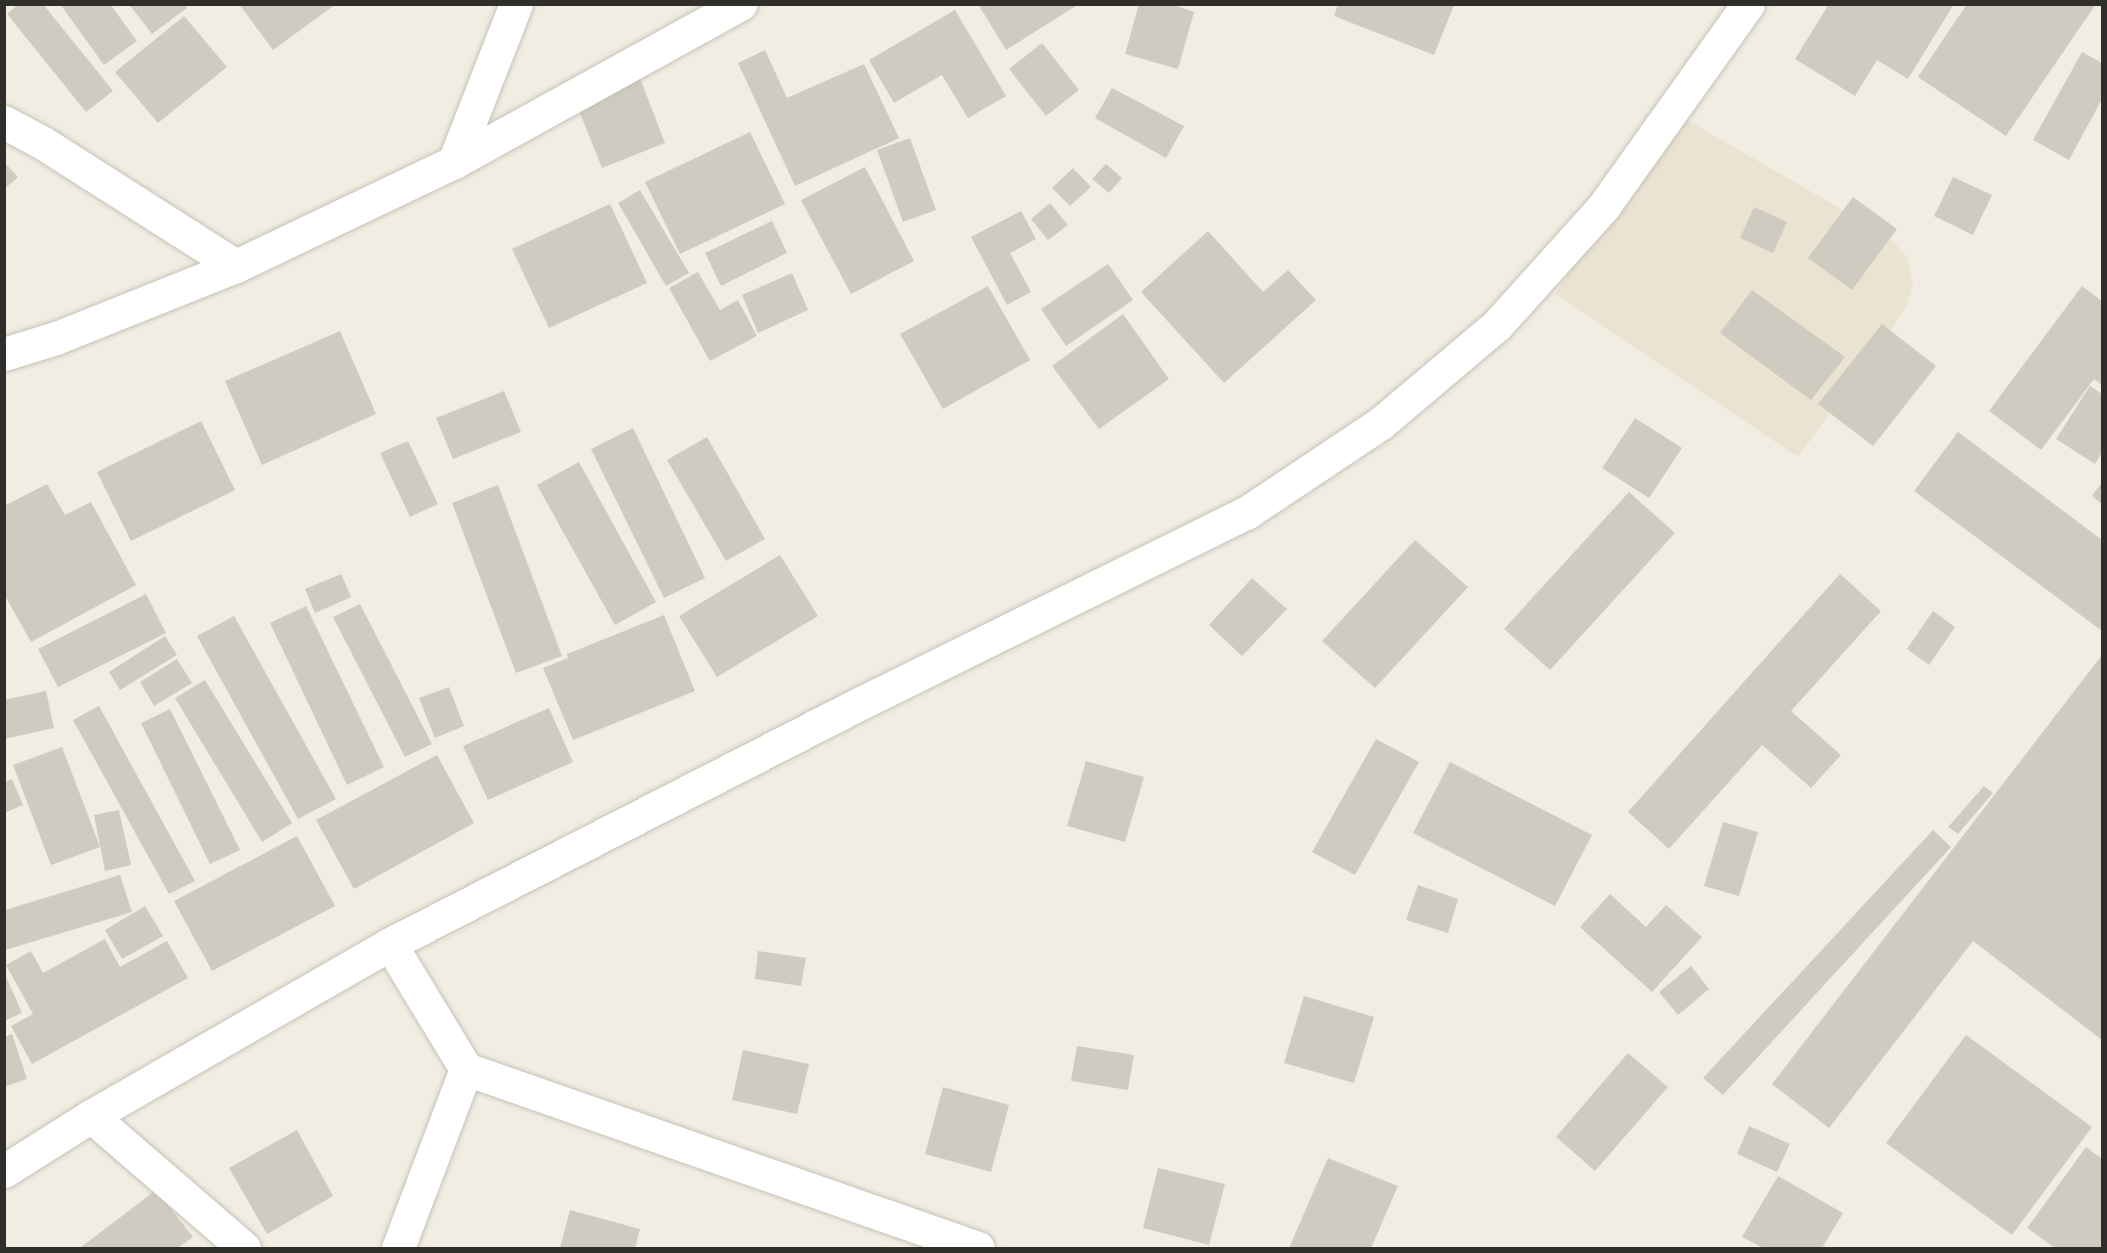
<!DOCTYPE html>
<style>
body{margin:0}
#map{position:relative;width:2107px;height:1253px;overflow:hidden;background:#f1ede2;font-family:"Work Sans",sans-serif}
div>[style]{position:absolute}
.built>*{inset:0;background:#eae3d1}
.building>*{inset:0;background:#cfcbc1}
.roads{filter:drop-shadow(0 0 2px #c6c2b8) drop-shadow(0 0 2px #c6c2b8)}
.minor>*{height:33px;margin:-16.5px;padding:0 16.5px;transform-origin:16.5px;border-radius:16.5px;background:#fff}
.secondary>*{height:33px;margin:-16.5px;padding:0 16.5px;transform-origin:16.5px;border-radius:16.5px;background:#fff}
span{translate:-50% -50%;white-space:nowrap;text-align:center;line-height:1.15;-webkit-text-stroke:6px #fefaf0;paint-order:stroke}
.frame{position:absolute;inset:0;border:6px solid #2f2e2a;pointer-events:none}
</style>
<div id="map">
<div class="built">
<i style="clip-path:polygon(1675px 113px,1888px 236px,1907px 257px,1913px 283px,1906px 308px,1798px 457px,1555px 294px)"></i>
</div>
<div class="building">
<i style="clip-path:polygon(19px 4px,43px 4px,113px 91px,86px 112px,7px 14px)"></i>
<i style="clip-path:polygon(60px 4px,110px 4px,137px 41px,104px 65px)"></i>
<i style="clip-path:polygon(129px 4px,185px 4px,187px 8px,152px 34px)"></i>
<i style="clip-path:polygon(239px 4px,336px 4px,273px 50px)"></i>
<i style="clip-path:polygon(978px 4px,1079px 4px,1006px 50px)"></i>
<i style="clip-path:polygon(1139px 4px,1170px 4px,1194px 12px,1178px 69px,1125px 54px)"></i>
<i style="clip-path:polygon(1338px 4px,1453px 4px,1454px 5px,1434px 55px,1334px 16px)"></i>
<i style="clip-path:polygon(1829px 4px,1954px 4px,1908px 79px,1877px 60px,1855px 96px,1795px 59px)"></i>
<i style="clip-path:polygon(1967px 4px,2096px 4px,2006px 136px,1918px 77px)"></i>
<i style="clip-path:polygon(955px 10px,1006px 96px,968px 118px,942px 75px,894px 103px,869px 60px)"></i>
<i style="clip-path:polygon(184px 16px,227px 67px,158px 123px,115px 72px)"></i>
<i style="clip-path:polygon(1042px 43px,1079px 90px,1046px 116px,1009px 69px)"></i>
<i style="clip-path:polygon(765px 50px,787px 98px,864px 64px,899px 138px,795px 186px,738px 63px)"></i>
<i style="clip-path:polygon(2082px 52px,2102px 63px,2102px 99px,2069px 160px,2033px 140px)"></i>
<i style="clip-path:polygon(638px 73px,665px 143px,602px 168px,574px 98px)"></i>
<i style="clip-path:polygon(1112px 88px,1184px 126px,1166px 158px,1095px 118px)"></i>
<i style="clip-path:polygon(750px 132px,785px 204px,680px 254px,645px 182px)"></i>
<i style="clip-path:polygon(910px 138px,936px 210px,903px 222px,877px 150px)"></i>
<i style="clip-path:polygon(4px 162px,18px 177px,4px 189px)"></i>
<i style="clip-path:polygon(1106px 164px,1122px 178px,1109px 193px,1092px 179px)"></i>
<i style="clip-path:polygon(865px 167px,914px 261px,851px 294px,801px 200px)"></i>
<i style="clip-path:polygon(1073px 168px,1091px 187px,1070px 206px,1052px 188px)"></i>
<i style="clip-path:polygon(1953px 177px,1992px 195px,1973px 235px,1934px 216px)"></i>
<i style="clip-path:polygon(640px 190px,689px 273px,666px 286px,618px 203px)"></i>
<i style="clip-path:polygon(1853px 197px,1897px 229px,1852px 290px,1808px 258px)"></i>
<i style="clip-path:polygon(1050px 203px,1068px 225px,1048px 240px,1031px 219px)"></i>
<i style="clip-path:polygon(610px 204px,647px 283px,549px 328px,512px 249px)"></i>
<i style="clip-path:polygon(1754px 207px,1787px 222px,1773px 253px,1740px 238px)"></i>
<i style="clip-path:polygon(1021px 211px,1036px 239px,1010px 253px,1031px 292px,1007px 305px,971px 237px)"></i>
<i style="clip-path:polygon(772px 221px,787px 253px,721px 286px,705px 253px)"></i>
<i style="clip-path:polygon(1208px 231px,1263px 292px,1288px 270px,1316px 300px,1224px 383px,1141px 292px)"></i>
<i style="clip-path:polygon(1108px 264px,1133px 300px,1066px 346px,1041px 309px)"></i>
<i style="clip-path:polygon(698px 272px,720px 310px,738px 300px,757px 336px,710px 361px,669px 288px)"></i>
<i style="clip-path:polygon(792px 273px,808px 310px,758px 333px,742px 295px)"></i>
<i style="clip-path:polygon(988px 286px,1030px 360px,943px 409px,900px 334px)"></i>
<i style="clip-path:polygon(2082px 286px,2102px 301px,2102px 385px,2094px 379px,2041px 450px,1989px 411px)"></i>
<i style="clip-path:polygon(1752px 290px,1845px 357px,1811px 400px,1720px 333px)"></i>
<i style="clip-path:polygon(1123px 314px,1169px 379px,1099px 429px,1052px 366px)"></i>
<i style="clip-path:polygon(1882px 324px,1936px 366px,1873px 446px,1818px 404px)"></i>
<i style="clip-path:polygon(340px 331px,376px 414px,262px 465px,225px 381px)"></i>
<i style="clip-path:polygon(2090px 386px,2102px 394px,2102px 452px,2095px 464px,2056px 439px)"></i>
<i style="clip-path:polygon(504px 391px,521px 432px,453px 459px,436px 418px)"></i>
<i style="clip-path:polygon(1635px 418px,1682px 448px,1649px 498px,1602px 468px)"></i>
<i style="clip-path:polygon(201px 421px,235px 490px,131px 541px,97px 472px)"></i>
<i style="clip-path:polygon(633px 428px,705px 578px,664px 598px,591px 449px)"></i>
<i style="clip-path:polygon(1958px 432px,2102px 540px,2102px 631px,1914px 491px)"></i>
<i style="clip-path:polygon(707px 437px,765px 539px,726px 561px,667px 460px)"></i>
<i style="clip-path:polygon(408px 441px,438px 504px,410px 517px,380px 453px)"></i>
<i style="clip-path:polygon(579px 462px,656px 602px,615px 625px,537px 485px)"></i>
<i style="clip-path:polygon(2102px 482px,2102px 504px,2092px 496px)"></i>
<i style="clip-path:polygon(47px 484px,65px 515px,91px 502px,136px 585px,31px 642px,4px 594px,4px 506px)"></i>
<i style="clip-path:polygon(498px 485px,562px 656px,516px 673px,452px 503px)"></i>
<i style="clip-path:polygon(1629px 492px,1675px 533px,1550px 670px,1504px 629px)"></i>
<i style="clip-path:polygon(1415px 540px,1468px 587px,1375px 688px,1322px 641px)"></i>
<i style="clip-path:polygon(780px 555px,818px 616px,717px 677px,679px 616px)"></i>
<i style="clip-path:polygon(341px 574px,351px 597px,315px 613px,305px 589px)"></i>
<i style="clip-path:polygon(1840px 574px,1881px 611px,1791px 711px,1841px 755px,1811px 788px,1762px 745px,1669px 849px,1628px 812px)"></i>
<i style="clip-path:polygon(1252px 578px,1287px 609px,1242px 656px,1209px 625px)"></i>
<i style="clip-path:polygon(146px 594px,166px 633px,58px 687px,38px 649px)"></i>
<i style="clip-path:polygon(360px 604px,432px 744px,405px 757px,333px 617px)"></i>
<i style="clip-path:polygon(306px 606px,384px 767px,347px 785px,270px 623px)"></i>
<i style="clip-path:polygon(1933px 611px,1955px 627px,1929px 665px,1907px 649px)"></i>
<i style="clip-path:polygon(664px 615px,695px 691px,573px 740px,543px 668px,568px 658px,567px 654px)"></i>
<i style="clip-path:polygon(234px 616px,336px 799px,298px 819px,197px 636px)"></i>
<i style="clip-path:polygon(165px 636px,177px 655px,120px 690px,109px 672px)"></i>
<i style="clip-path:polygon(2102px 655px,2102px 1040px,1973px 941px,1829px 1128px,1772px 1084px)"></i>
<i style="clip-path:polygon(177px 659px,192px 683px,154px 706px,140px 682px)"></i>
<i style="clip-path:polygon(205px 680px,292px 823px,262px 842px,175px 698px)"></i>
<i style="clip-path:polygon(449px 687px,464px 726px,435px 738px,419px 698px)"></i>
<i style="clip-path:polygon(46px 691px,54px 728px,4px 739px,4px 700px)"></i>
<i style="clip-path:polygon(99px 706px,195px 881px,169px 894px,73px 720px)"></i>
<i style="clip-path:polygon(549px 708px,573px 762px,488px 800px,463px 746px)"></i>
<i style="clip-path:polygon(170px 709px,240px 850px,210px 864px,141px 723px)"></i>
<i style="clip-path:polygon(1376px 739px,1419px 762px,1355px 875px,1312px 852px)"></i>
<i style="clip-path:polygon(62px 747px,100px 847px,51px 865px,13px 765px)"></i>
<i style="clip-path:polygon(437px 755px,474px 823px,354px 889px,316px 820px)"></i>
<i style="clip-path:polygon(1086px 761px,1144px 777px,1125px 842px,1067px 826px)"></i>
<i style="clip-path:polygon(1450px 762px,1592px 835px,1555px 906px,1413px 833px)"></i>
<i style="clip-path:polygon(12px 779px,23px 805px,4px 813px,4px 782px)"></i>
<i style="clip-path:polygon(1984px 786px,1993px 793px,1958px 834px,1948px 827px)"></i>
<i style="clip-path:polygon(119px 810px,131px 865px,105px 871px,94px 815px)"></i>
<i style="clip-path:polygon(1723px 822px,1758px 832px,1739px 896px,1704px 886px)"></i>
<i style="clip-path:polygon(1933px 830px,1951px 847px,1723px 1095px,1703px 1078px)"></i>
<i style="clip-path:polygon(297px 836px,335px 906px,212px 971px,174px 901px)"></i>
<i style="clip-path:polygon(120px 875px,132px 912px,5px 950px,5px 910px)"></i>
<i style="clip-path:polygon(1418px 885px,1458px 899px,1448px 933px,1406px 920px)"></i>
<i style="clip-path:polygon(1610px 894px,1646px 927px,1666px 905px,1702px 937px,1652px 992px,1580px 927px)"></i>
<i style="clip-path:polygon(145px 906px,163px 936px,122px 959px,105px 930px)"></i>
<i style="clip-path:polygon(105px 939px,120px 967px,167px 941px,188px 978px,32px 1064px,11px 1026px,33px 1014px,6px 965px,31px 951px,43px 973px)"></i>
<i style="clip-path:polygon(758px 951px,806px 958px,801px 986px,755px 979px)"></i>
<i style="clip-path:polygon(1691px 966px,1709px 989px,1678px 1015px,1659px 992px)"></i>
<i style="clip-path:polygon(4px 972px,22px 1013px,4px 1021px)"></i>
<i style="clip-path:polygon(1304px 996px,1374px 1017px,1354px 1083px,1284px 1063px)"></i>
<i style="clip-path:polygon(12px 1034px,27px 1079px,4px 1087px,4px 1037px)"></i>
<i style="clip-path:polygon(1966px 1035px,2092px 1127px,2012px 1235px,1886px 1143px)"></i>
<i style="clip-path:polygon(1077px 1046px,1134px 1055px,1128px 1090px,1071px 1081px)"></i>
<i style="clip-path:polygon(743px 1050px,809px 1064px,797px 1114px,732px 1100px)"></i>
<i style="clip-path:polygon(1628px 1053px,1668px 1087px,1595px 1171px,1556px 1137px)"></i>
<i style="clip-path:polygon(943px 1087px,1009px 1105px,991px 1172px,925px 1154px)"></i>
<i style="clip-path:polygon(1749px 1126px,1790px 1144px,1777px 1172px,1737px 1154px)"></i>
<i style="clip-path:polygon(297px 1130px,333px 1196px,267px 1234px,229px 1168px)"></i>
<i style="clip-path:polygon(2086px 1147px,2102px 1159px,2102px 1248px,2055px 1248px,2027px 1228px)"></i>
<i style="clip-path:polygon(1328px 1158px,1398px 1186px,1371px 1248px,1289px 1248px)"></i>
<i style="clip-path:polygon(1158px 1168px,1225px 1184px,1209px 1245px,1143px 1228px)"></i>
<i style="clip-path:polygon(1778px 1176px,1843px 1213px,1822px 1248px,1763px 1248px,1742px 1237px)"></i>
<i style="clip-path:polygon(156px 1190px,193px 1237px,178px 1248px,80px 1248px)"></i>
<i style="clip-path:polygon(570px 1210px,640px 1229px,635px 1248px,560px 1248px)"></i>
</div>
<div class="roads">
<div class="minor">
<i style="left:4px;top:122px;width:44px;rotate:28.3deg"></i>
<i style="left:43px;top:143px;width:229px;rotate:32.5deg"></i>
<i style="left:454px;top:162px;width:170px;rotate:-68.6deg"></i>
<i style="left:4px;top:354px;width:54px;rotate:-17.1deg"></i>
<i style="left:56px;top:338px;width:194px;rotate:-21.8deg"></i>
<i style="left:236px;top:266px;width:242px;rotate:-25.5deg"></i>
<i style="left:454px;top:162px;width:327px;rotate:-28.9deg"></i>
<i style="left:390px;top:944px;width:146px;rotate:58.7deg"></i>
<i style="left:466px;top:1069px;width:542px;rotate:19.27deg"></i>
<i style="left:91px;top:1116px;width:202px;rotate:40.8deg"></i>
<i style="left:398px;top:1248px;width:191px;rotate:-69.2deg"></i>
</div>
<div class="secondary">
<i style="left:4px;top:1171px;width:103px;rotate:-32.3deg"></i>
<i style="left:91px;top:1116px;width:345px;rotate:-29.9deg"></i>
<i style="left:390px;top:944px;width:518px;rotate:-27.11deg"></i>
<i style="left:851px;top:708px;width:441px;rotate:-26.3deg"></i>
<i style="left:1246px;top:513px;width:162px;rotate:-33.7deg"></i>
<i style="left:1381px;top:423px;width:152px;rotate:-40.2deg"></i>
<i style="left:1497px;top:325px;width:160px;rotate:-48deg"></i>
<i style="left:1604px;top:206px;width:248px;rotate:-54.5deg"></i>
</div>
</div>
<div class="frame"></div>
</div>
